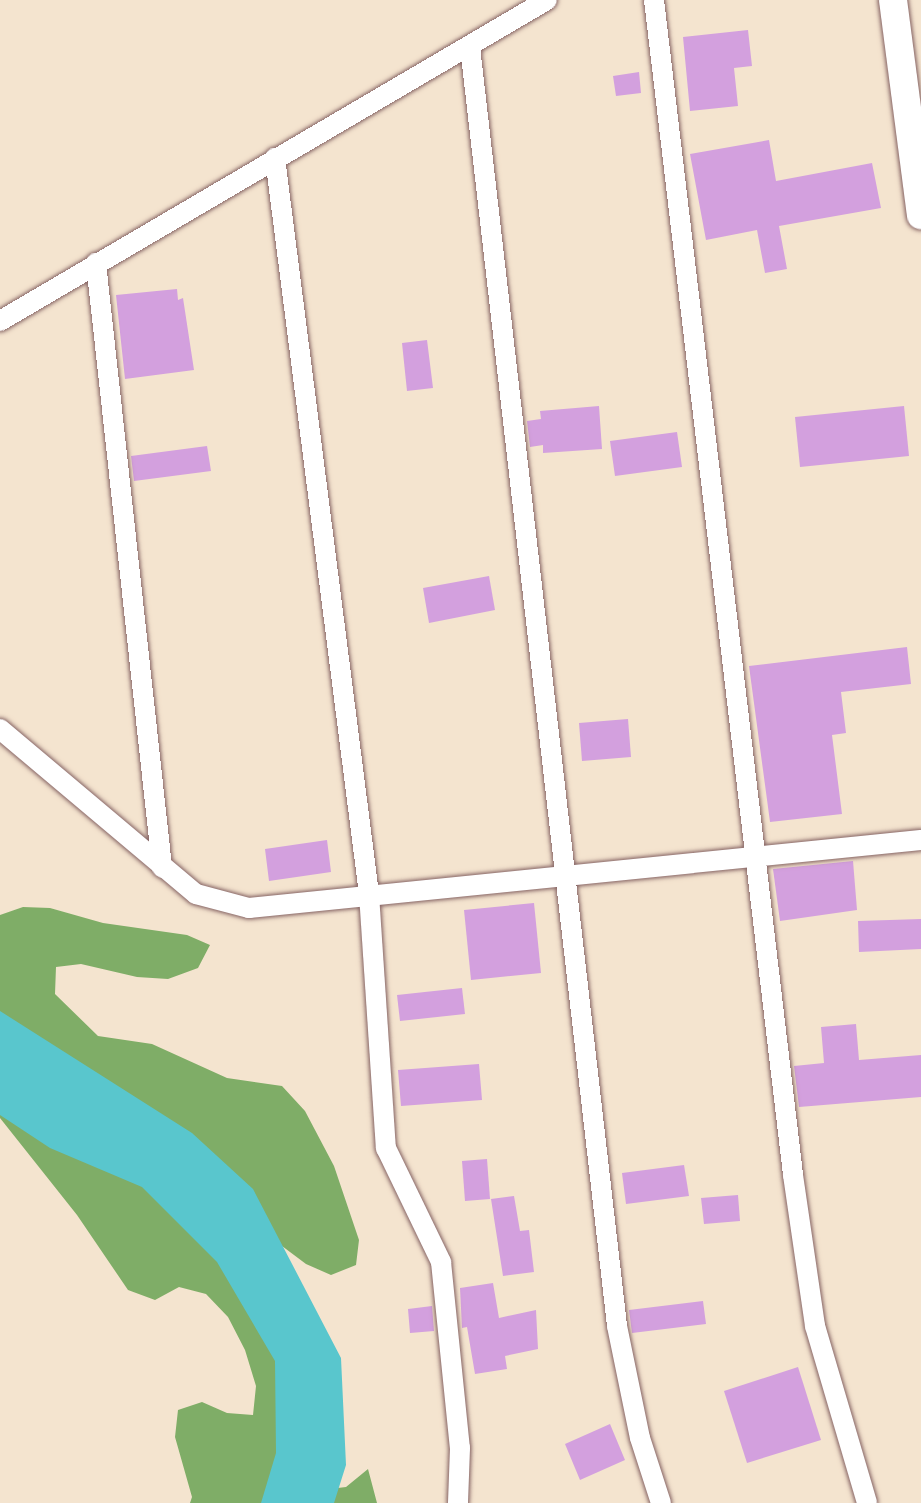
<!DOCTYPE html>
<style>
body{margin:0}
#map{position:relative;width:921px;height:1503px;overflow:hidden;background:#f4e4cf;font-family:"IM FELL DW Pica",serif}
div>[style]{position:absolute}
.forest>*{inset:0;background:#7fad67}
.water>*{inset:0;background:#59c6cd}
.building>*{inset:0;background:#d3a0de}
.roads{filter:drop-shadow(0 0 2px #866464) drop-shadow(0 0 2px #866464)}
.minor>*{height:20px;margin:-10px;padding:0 10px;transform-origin:10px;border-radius:10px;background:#fff}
.secondary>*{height:28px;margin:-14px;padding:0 14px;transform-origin:14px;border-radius:14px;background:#fff}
span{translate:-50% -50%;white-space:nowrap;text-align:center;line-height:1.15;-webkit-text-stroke:10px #f6f6f2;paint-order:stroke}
</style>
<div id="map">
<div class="forest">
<i style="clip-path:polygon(23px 907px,50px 908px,103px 923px,187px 935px,210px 945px,198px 968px,168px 979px,137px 977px,81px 964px,56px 967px,55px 994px,98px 1036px,152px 1044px,227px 1078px,282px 1086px,305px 1111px,334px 1166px,359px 1240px,356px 1265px,331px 1275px,306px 1264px,0 1034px,0 915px)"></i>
<i style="clip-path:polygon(0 1057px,240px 1254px,321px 1490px,346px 1487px,368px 1469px,377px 1503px,190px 1503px,192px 1497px,175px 1437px,178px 1410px,202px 1402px,227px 1413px,253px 1415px,256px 1386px,245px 1350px,228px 1317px,206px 1294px,179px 1287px,155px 1300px,128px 1290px,77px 1215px,0 1118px)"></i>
</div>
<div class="water">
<i style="clip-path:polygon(0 1011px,192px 1133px,253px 1189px,341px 1358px,346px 1465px,334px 1503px,261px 1503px,276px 1453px,275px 1361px,217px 1262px,142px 1187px,50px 1148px,0 1115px)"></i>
</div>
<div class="building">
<i style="clip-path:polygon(748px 30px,752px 66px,734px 68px,738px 106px,690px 111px,683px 37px)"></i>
<i style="clip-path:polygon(639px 72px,641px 93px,616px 96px,613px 76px)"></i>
<i style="clip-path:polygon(769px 140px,776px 181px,872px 163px,881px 208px,779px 226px,787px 269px,765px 273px,757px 230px,706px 240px,690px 154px)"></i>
<i style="clip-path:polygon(177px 289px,178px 300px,183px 298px,194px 370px,125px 379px,116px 295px)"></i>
<i style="clip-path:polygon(427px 340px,433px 388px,407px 391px,402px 343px)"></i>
<i style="clip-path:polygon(599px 406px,602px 449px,543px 453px,543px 445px,530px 447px,527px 421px,541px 419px,540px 411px)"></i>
<i style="clip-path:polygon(904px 406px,909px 456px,800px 467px,795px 417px)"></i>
<i style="clip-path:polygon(677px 432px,682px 467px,615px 476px,610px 441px)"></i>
<i style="clip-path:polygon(207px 446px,211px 471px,134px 481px,131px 456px)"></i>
<i style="clip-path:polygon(489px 576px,495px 610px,429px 623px,423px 588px)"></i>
<i style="clip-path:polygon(907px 647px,911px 684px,841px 692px,846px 733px,832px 735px,842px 814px,770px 822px,749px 666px)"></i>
<i style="clip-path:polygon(628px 719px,631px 757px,582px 761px,579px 723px)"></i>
<i style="clip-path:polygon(327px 840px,331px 872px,269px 881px,265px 849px)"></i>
<i style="clip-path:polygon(853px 861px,857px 910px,780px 921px,773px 869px)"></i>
<i style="clip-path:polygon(534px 903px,541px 973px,471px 980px,464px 910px)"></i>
<i style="clip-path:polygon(921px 919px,921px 949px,859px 952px,858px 921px)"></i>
<i style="clip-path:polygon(462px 988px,465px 1014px,400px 1021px,397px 995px)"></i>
<i style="clip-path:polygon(856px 1024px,859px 1060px,921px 1055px,921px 1097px,799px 1107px,794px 1066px,824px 1063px,821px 1027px)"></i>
<i style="clip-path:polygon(479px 1064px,482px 1100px,401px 1106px,398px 1070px)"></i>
<i style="clip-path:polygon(487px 1159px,490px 1199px,465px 1201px,462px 1161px)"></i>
<i style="clip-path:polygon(684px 1165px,689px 1196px,626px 1204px,622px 1173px)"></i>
<i style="clip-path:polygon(738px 1195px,740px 1221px,704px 1224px,701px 1198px)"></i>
<i style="clip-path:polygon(514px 1196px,520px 1231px,529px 1230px,534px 1272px,503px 1276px,491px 1199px)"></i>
<i style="clip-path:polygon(493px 1283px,499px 1318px,536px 1310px,538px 1349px,505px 1356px,507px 1369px,475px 1374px,467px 1327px,462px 1328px,460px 1288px)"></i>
<i style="clip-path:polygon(703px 1301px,706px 1324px,632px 1333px,629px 1310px)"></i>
<i style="clip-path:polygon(432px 1306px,434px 1331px,410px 1333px,408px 1309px)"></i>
<i style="clip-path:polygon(798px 1367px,821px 1440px,747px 1463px,724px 1391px)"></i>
<i style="clip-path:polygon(610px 1424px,625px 1460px,580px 1480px,565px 1444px)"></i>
</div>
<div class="roads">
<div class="minor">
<i style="left:654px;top:0;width:1183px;rotate:83.25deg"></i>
<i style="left:793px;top:1175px;width:153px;rotate:81.7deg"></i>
<i style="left:815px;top:1326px;width:184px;rotate:73.6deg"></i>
<i style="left:470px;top:47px;width:1287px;rotate:83.44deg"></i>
<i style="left:617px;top:1326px;width:114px;rotate:78.4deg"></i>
<i style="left:640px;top:1438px;width:68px;rotate:72.1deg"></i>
<i style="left:275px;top:158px;width:742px;rotate:82.72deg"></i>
<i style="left:369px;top:894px;width:255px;rotate:86.2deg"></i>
<i style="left:386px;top:1148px;width:127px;rotate:64.2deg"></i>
<i style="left:441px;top:1262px;width:187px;rotate:84.2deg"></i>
<i style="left:460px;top:1448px;width:55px;rotate:92.1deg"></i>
<i style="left:96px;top:263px;width:608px;rotate:83.76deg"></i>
<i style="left:0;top:321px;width:634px;rotate:-30.41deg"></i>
<i style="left:0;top:729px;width:256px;rotate:40.1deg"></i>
<i style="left:196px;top:894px;width:55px;rotate:14.8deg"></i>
<i style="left:249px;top:908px;width:675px;rotate:-5.78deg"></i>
</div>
<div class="secondary">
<i style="left:893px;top:0;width:217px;rotate:82.6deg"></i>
</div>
</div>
</div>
